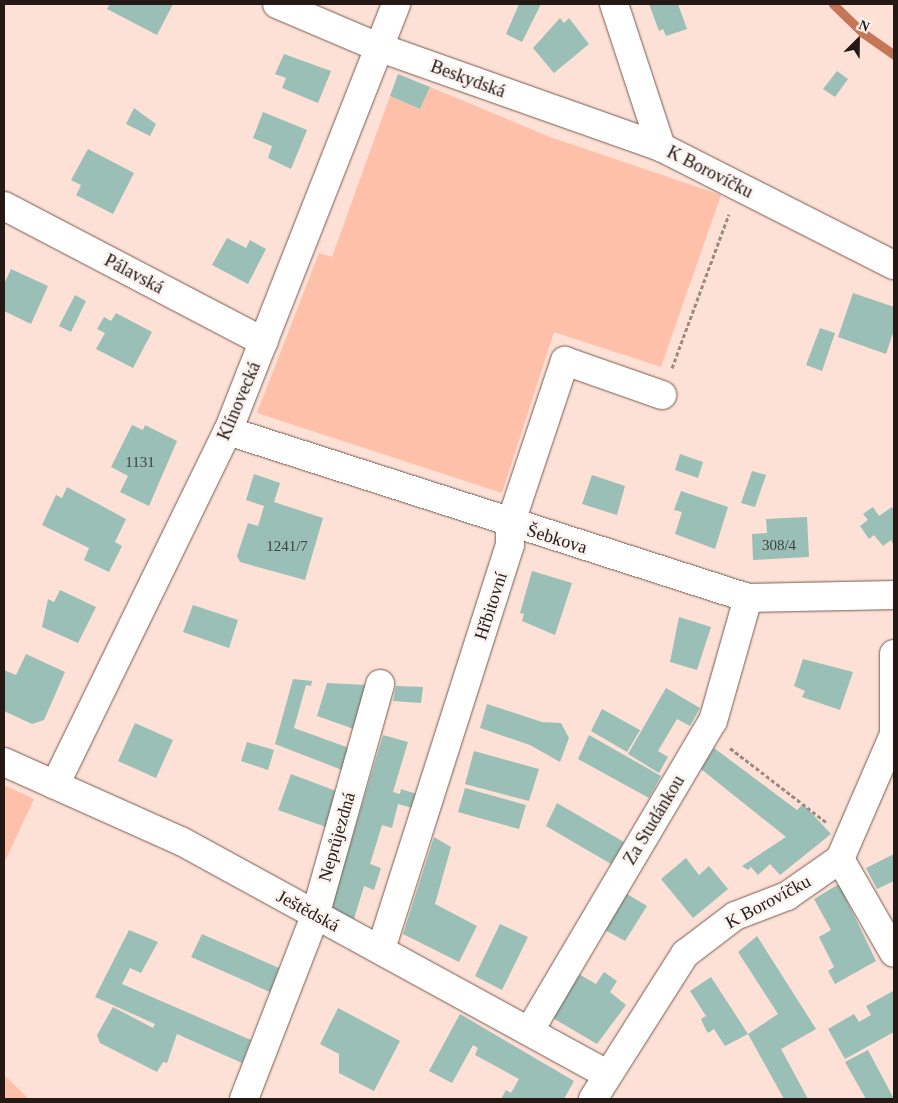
<!DOCTYPE html>
<meta charset="utf-8">
<style>
body{margin:0}
#map{position:relative;width:898px;height:1103px;overflow:hidden;background:#fde1d6;font-family:Georgia,serif}
div>[style]{position:absolute}
.green>*{inset:0;background:#fec0a8}
.stream>*{height:9px;margin:-4.5px;padding:0 4.5px;transform-origin:4.5px;border-radius:4.5px;background:#c47657}
.building>*{inset:0;background:#99bfb6}
.path>*{height:3px;margin-top:-1.5px;transform-origin:0;background:repeating-linear-gradient(90deg,#9e8981 0 4px,transparent 0 6.5px)}
.roads{filter:drop-shadow(0 0 1px #785b4f) drop-shadow(0 0 1px #785b4f)}
.street>*{height:28px;margin:-14px;padding:0 14px;transform-origin:14px;border-radius:14px;background:#fff}
span{translate:-50% -50%;white-space:nowrap;text-align:center;line-height:1.15;-webkit-text-stroke:5px #faf3f0;paint-order:stroke}
.number-label{font-size:15px;color:#41423c}
.number-label span{-webkit-text-stroke-width:0}
.street-label{font-size:18px;color:#241914}
.frame{position:absolute;inset:0;border:5px solid #241914;pointer-events:none}
.north{position:absolute;left:833px;top:15px;width:50px;height:50px;-webkit-text-stroke:4px #faf3f0;paint-order:stroke;rotate:23deg;font-size:14px;font-weight:700;line-height:20px;text-align:center;color:#241914}
.north::after{content:'';display:block;margin:auto;width:18px;height:22px;background:#241914;clip-path:polygon(50% 0,100% 100%,50% 72%,0 100%)}
</style>
<div id="map">
<div class="green">
<i style="clip-path:polygon(430px 87px,550px 137px,721px 195px,661px 367px,554px 332px,502px 493px,257px 413px,319px 253px,332px 257px,390px 96px,420px 109px)"></i>
<i style="clip-path:polygon(4px 785px,34px 799px,4px 863px)"></i>
<i style="clip-path:polygon(4px 1075px,29px 1099px,4px 1099px)"></i>
</div>
<div class="stream">
<i style="left:833px;top:4px;width:42px;rotate:44deg"></i>
<i style="left:863px;top:33px;width:38px;rotate:35deg"></i>
</div>
<div class="building">
<i style="clip-path:polygon(110px 4px,173px 4px,157px 35px,107px 9px)"></i>
<i style="clip-path:polygon(519px 4px,541px 4px,522px 42px,506px 34px)"></i>
<i style="clip-path:polygon(649px 4px,678px 4px,687px 29px,666px 36px,663px 29px,659px 31px)"></i>
<i style="clip-path:polygon(560px 18px,564px 23px,569px 18px,589px 44px,554px 73px,533px 48px)"></i>
<i style="clip-path:polygon(284px 54px,331px 71px,318px 103px,282px 88px,286px 78px,275px 74px)"></i>
<i style="clip-path:polygon(837px 71px,848px 79px,835px 97px,823px 89px)"></i>
<i style="clip-path:polygon(398px 74px,430px 87px,420px 109px,390px 96px)"></i>
<i style="clip-path:polygon(134px 108px,156px 124px,150px 136px,126px 124px)"></i>
<i style="clip-path:polygon(263px 112px,307px 130px,291px 169px,268px 158px,272px 146px,253px 138px)"></i>
<i style="clip-path:polygon(88px 149px,134px 173px,113px 214px,76px 195px,81px 185px,71px 180px)"></i>
<i style="clip-path:polygon(227px 238px,246px 248px,250px 240px,266px 249px,248px 284px,212px 265px)"></i>
<i style="clip-path:polygon(11px 269px,48px 286px,31px 324px,4px 311px,4px 284px)"></i>
<i style="clip-path:polygon(853px 293px,894px 307px,894px 330px,886px 354px,838px 337px)"></i>
<i style="clip-path:polygon(75px 295px,86px 301px,71px 332px,59px 326px)"></i>
<i style="clip-path:polygon(116px 313px,152px 332px,133px 368px,96px 349px,105px 333px,97px 329px,104px 317px,111px 321px)"></i>
<i style="clip-path:polygon(820px 328px,835px 333px,822px 371px,806px 365px)"></i>
<i style="clip-path:polygon(132px 425px,143px 430px,145px 425px,177px 441px,149px 506px,120px 492px,128px 476px,111px 467px)"></i>
<i style="clip-path:polygon(680px 454px,703px 462px,698px 478px,675px 470px)"></i>
<i style="clip-path:polygon(752px 471px,766px 475px,755px 507px,741px 503px)"></i>
<i style="clip-path:polygon(254px 474px,280px 483px,274px 502px,323px 518px,305px 580px,240px 562px,237px 556px,248px 523px,258px 526px,264px 506px,246px 500px)"></i>
<i style="clip-path:polygon(592px 475px,625px 486px,617px 515px,582px 504px)"></i>
<i style="clip-path:polygon(67px 487px,126px 519px,115px 542px,122px 546px,109px 572px,84px 560px,89px 548px,42px 525px,56px 495px,62px 498px)"></i>
<i style="clip-path:polygon(681px 491px,728px 507px,715px 549px,675px 534px,682px 512px,674px 510px)"></i>
<i style="clip-path:polygon(873px 507px,879px 516px,892px 507px,894px 510px,894px 546px,891px 540px,883px 546px,874px 535px,869px 539px,860px 526px,868px 520px,863px 514px)"></i>
<i style="clip-path:polygon(807px 517px,809px 557px,753px 560px,752px 534px,767px 533px,766px 519px)"></i>
<i style="clip-path:polygon(532px 571px,572px 583px,555px 635px,522px 621px,524px 614px,520px 613px)"></i>
<i style="clip-path:polygon(60px 590px,96px 607px,78px 643px,42px 627px,48px 599px,54px 602px)"></i>
<i style="clip-path:polygon(193px 605px,238px 620px,229px 648px,183px 632px)"></i>
<i style="clip-path:polygon(679px 617px,711px 627px,697px 670px,670px 662px)"></i>
<i style="clip-path:polygon(26px 654px,65px 672px,44px 720px,32px 724px,4px 711px,4px 670px,16px 675px)"></i>
<i style="clip-path:polygon(803px 659px,853px 672px,840px 710px,802px 697px,805px 691px,794px 686px)"></i>
<i style="clip-path:polygon(293px 679px,312px 681px,311px 686px,306px 685px,294px 728px,349px 748px,342px 770px,275px 744px)"></i>
<i style="clip-path:polygon(327px 683px,367px 685px,354px 729px,317px 716px)"></i>
<i style="clip-path:polygon(396px 686px,423px 687px,421px 703px,393px 701px)"></i>
<i style="clip-path:polygon(666px 688px,700px 708px,690px 726px,677px 719px,658px 751px,668px 757px,659px 773px,628px 754px)"></i>
<i style="clip-path:polygon(487px 704px,542px 722px,561px 723px,569px 738px,560px 762px,530px 745px,480px 728px)"></i>
<i style="clip-path:polygon(602px 709px,640px 730px,627px 752px,591px 731px)"></i>
<i style="clip-path:polygon(135px 723px,173px 740px,156px 778px,118px 761px)"></i>
<i style="clip-path:polygon(383px 735px,408px 742px,393px 792px,400px 794px,401px 789px,420px 795px,416px 809px,398px 804px,392px 828px,382px 825px,370px 864px,381px 868px,374px 890px,364px 886px,354px 919px,330px 911px)"></i>
<i style="clip-path:polygon(589px 735px,661px 776px,649px 798px,578px 759px)"></i>
<i style="clip-path:polygon(247px 742px,274px 750px,268px 770px,241px 761px)"></i>
<i style="clip-path:polygon(714px 748px,797px 810px,803px 804px,831px 834px,780px 875px,770px 864px,758px 875px,751px 867px,748px 870px,742px 866px,786px 837px,701px 769px)"></i>
<i style="clip-path:polygon(474px 751px,539px 769px,529px 801px,465px 784px)"></i>
<i style="clip-path:polygon(291px 774px,336px 791px,326px 827px,278px 810px)"></i>
<i style="clip-path:polygon(465px 788px,526px 805px,519px 829px,458px 812px)"></i>
<i style="clip-path:polygon(557px 803px,624px 842px,611px 864px,546px 826px)"></i>
<i style="clip-path:polygon(434px 837px,451px 847px,435px 904px,477px 926px,459px 962px,403px 934px)"></i>
<i style="clip-path:polygon(894px 854px,894px 881px,877px 889px,866px 868px)"></i>
<i style="clip-path:polygon(686px 858px,699px 875px,709px 866px,728px 889px,693px 918px,661px 879px)"></i>
<i style="clip-path:polygon(839px 884px,876px 961px,835px 984px,828px 971px,834px 967px,819px 937px,831px 930px,814px 899px)"></i>
<i style="clip-path:polygon(627px 894px,647px 906px,625px 941px,605px 930px)"></i>
<i style="clip-path:polygon(500px 924px,528px 937px,502px 990px,475px 976px)"></i>
<i style="clip-path:polygon(129px 930px,158px 942px,141px 973px,130px 968px,122px 984px,251px 1040px,242px 1063px,177px 1034px,167px 1063px,163px 1062px,157px 1072px,100px 1043px,97px 1035px,113px 1007px,153px 1028px,155px 1024px,95px 997px)"></i>
<i style="clip-path:polygon(202px 934px,279px 968px,270px 992px,191px 957px)"></i>
<i style="clip-path:polygon(757px 936px,816px 1029px,781px 1049px,808px 1099px,784px 1099px,748px 1034px,778px 1014px,738px 952px)"></i>
<i style="clip-path:polygon(604px 972px,617px 981px,610px 992px,626px 1005px,597px 1044px,551px 1017px,577px 973px,596px 984px)"></i>
<i style="clip-path:polygon(711px 977px,748px 1034px,725px 1046px,714px 1029px,708px 1033px,705px 1028px,701px 1019px,706px 1016px,690px 991px)"></i>
<i style="clip-path:polygon(893px 991px,894px 1032px,845px 1059px,828px 1029px,854px 1014px,859px 1022px,871px 1015px,866px 1006px)"></i>
<i style="clip-path:polygon(338px 1008px,400px 1041px,374px 1091px,339px 1073px,339px 1054px,320px 1044px)"></i>
<i style="clip-path:polygon(460px 1014px,574px 1081px,564px 1099px,501px 1099px,506px 1090px,511px 1093px,519px 1079px,475px 1055px,478px 1048px,473px 1045px,452px 1083px,429px 1071px)"></i>
<i style="clip-path:polygon(868px 1050px,894px 1099px,866px 1099px,845px 1062px)"></i>
</div>
<div class="path">
<i style="left:672px;top:368px;width:164px;rotate:-69.7deg"></i>
<i style="left:730px;top:748px;width:121px;rotate:37.6deg"></i>
</div>
<div class="roads">
<div class="street">
<i style="left:277px;top:4px;width:110px;rotate:23.1deg"></i>
<i style="left:378px;top:47px;width:300px;rotate:19.5deg"></i>
<i style="left:614px;top:4px;width:151px;rotate:71.8deg"></i>
<i style="left:661px;top:147px;width:261px;rotate:26.9deg"></i>
<i style="left:4px;top:206px;width:293px;rotate:27.6deg"></i>
<i style="left:228px;top:431px;width:546px;rotate:17.8deg"></i>
<i style="left:748px;top:598px;width:146px;rotate:-1.2deg"></i>
<i style="left:4px;top:762px;width:194px;rotate:24.1deg"></i>
<i style="left:181px;top:841px;width:486px;rotate:28.7deg"></i>
<i style="left:55px;top:785px;width:394px;rotate:-64deg"></i>
<i style="left:228px;top:431px;width:459px;rotate:-68.5deg"></i>
<i style="left:840px;top:859px;width:108px;rotate:60.1deg"></i>
<i style="left:381px;top:949px;width:424px;rotate:-72.3deg"></i>
<i style="left:510px;top:545px;width:20px;rotate:-90deg"></i>
<i style="left:510px;top:525px;width:173px;rotate:-71.5deg"></i>
<i style="left:565px;top:361px;width:103px;rotate:19.3deg"></i>
<i style="left:530px;top:1030px;width:359px;rotate:-59.4deg"></i>
<i style="left:713px;top:721px;width:128px;rotate:-74.1deg"></i>
<i style="left:244px;top:1099px;width:196px;rotate:-68.8deg"></i>
<i style="left:315px;top:916px;width:241px;rotate:-74.3deg"></i>
<i style="left:593px;top:1099px;width:172px;rotate:-57.6deg"></i>
<i style="left:685px;top:954px;width:63px;rotate:-37.2deg"></i>
<i style="left:735px;top:916px;width:56px;rotate:-21deg"></i>
<i style="left:787px;top:896px;width:65px;rotate:-34.9deg"></i>
<i style="left:840px;top:859px;width:136px;rotate:-66.6deg"></i>
<i style="left:894px;top:734px;width:80px;rotate:-90deg"></i>
</div>
</div>
<div class="number-label">
<span style="left:140px;top:463px">1131</span>
<span style="left:779px;top:546px">308/4</span>
<span style="left:287px;top:547px">1241/7</span>
</div>
<div class="street-label">
<span style="left:468px;top:79px;rotate:20deg">Beskydská</span>
<span style="left:710px;top:172px;rotate:27deg">K Borovíčku</span>
<span style="left:134px;top:274px;rotate:28deg">Pálavská</span>
<span style="left:239px;top:401px;rotate:-67deg">Klínovecká</span>
<span style="left:557px;top:539px;rotate:17deg">Šebkova</span>
<span style="left:491px;top:606px;rotate:-72deg">Hřbitovní</span>
<span style="left:654px;top:820px;rotate:-59deg">Za Studánkou</span>
<span style="left:337px;top:837px;rotate:-74deg">Neprůjezdná</span>
<span style="left:768px;top:902px;rotate:-28deg">K Borovíčku</span>
<span style="left:308px;top:911px;rotate:28deg">Ještědská</span>
</div>
<div class="frame"></div>
<div class="north">N</div>
</div>
